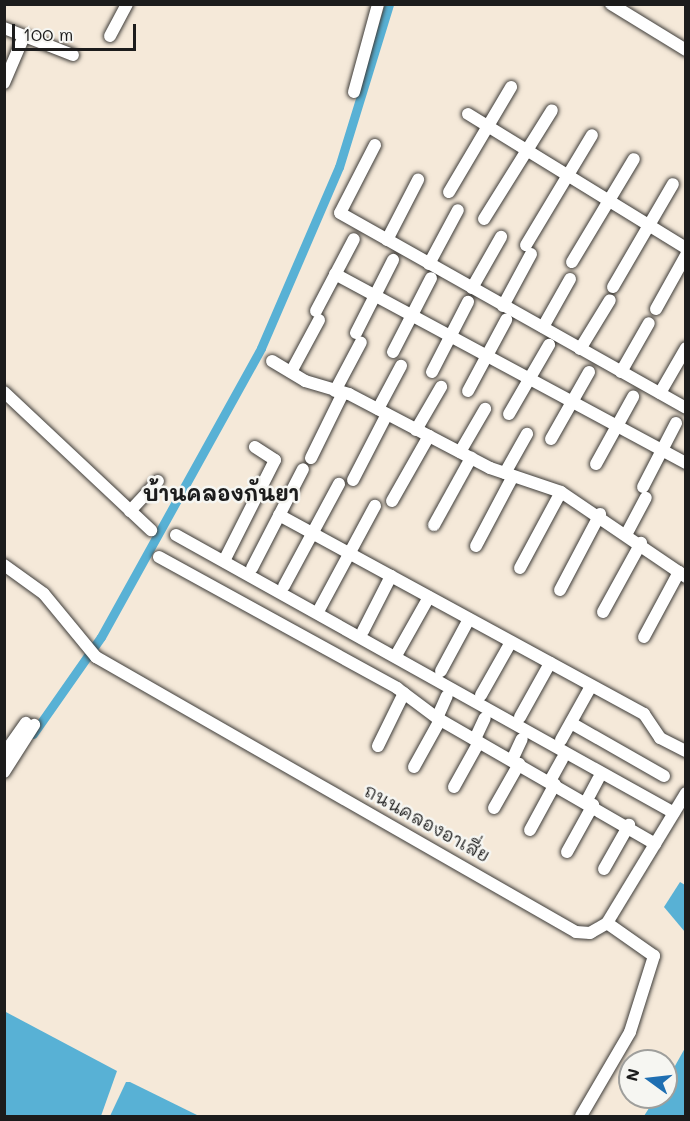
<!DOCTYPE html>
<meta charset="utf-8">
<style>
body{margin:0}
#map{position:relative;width:690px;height:1121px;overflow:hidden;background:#f5e9d9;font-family:Mali,"Playpen Sans Thai",sans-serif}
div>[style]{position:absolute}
.water>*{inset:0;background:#58b1d5}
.canal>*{height:9px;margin:-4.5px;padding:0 4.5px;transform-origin:4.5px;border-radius:4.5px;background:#58b1d5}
.roads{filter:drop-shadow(0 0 2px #3d3b38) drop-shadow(0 0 2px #3d3b38)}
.minor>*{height:12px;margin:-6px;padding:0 6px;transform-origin:6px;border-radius:6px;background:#fff}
span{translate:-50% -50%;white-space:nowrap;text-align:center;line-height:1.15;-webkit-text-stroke:5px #f6f6f2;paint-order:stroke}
.street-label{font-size:18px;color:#1c1c1c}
.quarter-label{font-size:21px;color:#1c1c1c;font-weight:700}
.frame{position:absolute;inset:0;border:6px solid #1c1c1c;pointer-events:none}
.north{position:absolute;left:618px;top:1049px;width:60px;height:60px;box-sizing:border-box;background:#f6f6f2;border:2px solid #9f9f9c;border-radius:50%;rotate:285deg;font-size:16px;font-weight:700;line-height:24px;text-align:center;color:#1c1c1c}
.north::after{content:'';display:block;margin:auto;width:21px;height:27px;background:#1f6fb2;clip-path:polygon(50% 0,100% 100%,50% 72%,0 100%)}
.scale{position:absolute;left:12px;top:24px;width:124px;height:27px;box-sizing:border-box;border:3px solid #1c1c1c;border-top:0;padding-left:8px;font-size:18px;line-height:21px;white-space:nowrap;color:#1c1c1c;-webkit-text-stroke:4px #f6f6f2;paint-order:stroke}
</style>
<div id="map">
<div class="water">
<i style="clip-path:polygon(680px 882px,685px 885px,685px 932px,664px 907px)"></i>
<i style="clip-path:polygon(4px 1011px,117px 1071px,101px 1116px,5px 1116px)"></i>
<i style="clip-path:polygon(685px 1048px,685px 1116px,644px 1116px,656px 1097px,666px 1097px,666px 1082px)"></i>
<i style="clip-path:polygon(126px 1082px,130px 1082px,199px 1116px,110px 1116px)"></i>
</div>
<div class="canal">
<i style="left:33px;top:734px;width:118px;rotate:-55deg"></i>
<i style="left:101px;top:637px;width:330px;rotate:-61deg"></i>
<i style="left:261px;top:348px;width:197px;rotate:-66.7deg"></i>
<i style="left:339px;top:167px;width:170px;rotate:-72.9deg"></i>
</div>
<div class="roads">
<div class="minor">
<i style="left:611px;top:4px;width:88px;rotate:31.5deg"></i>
<i style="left:4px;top:28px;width:74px;rotate:21.4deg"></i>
<i style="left:110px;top:36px;width:36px;rotate:-62deg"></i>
<i style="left:4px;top:83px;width:51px;rotate:-66.9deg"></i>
<i style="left:354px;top:92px;width:91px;rotate:-74.7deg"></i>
<i style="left:468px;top:114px;width:256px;rotate:31.6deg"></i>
<i style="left:375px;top:145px;width:76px;rotate:117.2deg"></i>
<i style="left:340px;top:213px;width:397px;rotate:29.4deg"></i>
<i style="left:449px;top:192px;width:122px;rotate:-59.4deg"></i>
<i style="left:484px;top:219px;width:128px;rotate:-58deg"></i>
<i style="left:387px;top:240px;width:68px;rotate:-62.7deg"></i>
<i style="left:526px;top:245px;width:128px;rotate:-59deg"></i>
<i style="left:572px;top:262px;width:120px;rotate:-59deg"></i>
<i style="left:429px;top:264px;width:61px;rotate:-61.8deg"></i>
<i style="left:335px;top:274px;width:399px;rotate:28.3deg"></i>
<i style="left:613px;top:287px;width:119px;rotate:-59.8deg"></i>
<i style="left:472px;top:288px;width:59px;rotate:-60.4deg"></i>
<i style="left:503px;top:306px;width:59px;rotate:-61.7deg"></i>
<i style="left:656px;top:309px;width:62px;rotate:-60.9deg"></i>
<i style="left:316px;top:311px;width:81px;rotate:-62.2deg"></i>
<i style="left:543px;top:327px;width:55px;rotate:-60.6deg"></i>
<i style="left:356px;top:333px;width:82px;rotate:-63.1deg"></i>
<i style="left:580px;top:349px;width:57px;rotate:-58.5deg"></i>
<i style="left:393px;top:352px;width:83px;rotate:-62.8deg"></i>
<i style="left:272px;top:361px;width:39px;rotate:31deg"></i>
<i style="left:305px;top:381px;width:46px;rotate:16.5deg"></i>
<i style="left:349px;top:394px;width:159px;rotate:27.7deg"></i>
<i style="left:490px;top:468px;width:75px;rotate:18.7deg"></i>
<i style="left:561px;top:492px;width:151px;rotate:34.2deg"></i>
<i style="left:291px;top:372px;width:59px;rotate:-61.7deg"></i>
<i style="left:432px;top:372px;width:79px;rotate:-62.8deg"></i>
<i style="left:621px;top:372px;width:56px;rotate:-60.3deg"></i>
<i style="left:335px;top:391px;width:55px;rotate:-62deg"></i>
<i style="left:468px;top:391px;width:81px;rotate:-61.8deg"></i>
<i style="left:4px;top:392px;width:202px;rotate:43.2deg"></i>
<i style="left:660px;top:393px;width:52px;rotate:-60deg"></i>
<i style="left:378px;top:409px;width:49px;rotate:-61.9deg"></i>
<i style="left:509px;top:414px;width:80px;rotate:-59.9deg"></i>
<i style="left:416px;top:430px;width:50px;rotate:-59.8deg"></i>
<i style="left:551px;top:439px;width:77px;rotate:-60.4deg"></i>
<i style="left:460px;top:452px;width:50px;rotate:-59.8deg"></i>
<i style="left:311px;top:458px;width:72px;rotate:-63.8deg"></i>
<i style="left:596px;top:464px;width:77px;rotate:-61.1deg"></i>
<i style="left:505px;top:473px;width:45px;rotate:-60.6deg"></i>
<i style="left:353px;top:480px;width:74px;rotate:-62.7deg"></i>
<i style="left:643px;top:487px;width:72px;rotate:-62.7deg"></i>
<i style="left:392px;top:501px;width:75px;rotate:-60.4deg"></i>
<i style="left:130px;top:511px;width:41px;rotate:-47deg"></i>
<i style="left:279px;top:515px;width:416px;rotate:28.6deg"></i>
<i style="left:644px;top:714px;width:29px;rotate:56deg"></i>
<i style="left:660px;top:738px;width:29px;rotate:27deg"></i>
<i style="left:434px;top:525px;width:77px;rotate:-61.1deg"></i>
<i style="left:627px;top:533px;width:40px;rotate:-62deg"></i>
<i style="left:176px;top:535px;width:570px;rotate:29.17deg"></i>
<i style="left:476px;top:546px;width:79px;rotate:-62.1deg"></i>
<i style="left:159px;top:557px;width:272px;rotate:28.8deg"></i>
<i style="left:397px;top:688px;width:50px;rotate:36.9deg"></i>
<i style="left:437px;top:718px;width:252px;rotate:30deg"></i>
<i style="left:224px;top:561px;width:113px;rotate:-63.2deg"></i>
<i style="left:275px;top:460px;width:24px;rotate:-147deg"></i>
<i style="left:4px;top:565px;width:49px;rotate:35.9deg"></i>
<i style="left:44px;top:594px;width:82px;rotate:50.5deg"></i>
<i style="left:96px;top:657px;width:553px;rotate:29.81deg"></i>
<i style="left:576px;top:932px;width:14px;rotate:4deg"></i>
<i style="left:590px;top:933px;width:20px;rotate:-30deg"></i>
<i style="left:607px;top:923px;width:152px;rotate:-58.7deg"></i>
<i style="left:252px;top:568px;width:111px;rotate:-62.7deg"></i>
<i style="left:520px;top:568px;width:86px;rotate:-61.7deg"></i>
<i style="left:284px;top:586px;width:116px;rotate:-61.7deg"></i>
<i style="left:560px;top:590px;width:86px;rotate:-62.2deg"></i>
<i style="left:320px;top:608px;width:116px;rotate:-61.7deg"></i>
<i style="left:603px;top:612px;width:79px;rotate:-61.2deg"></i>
<i style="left:363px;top:631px;width:62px;rotate:-63deg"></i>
<i style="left:644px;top:637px;width:74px;rotate:-61.7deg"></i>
<i style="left:398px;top:652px;width:63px;rotate:-60.6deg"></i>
<i style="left:441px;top:671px;width:59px;rotate:-61.7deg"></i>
<i style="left:481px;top:695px;width:61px;rotate:-60.5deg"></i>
<i style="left:520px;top:717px;width:62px;rotate:-60.9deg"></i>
<i style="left:437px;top:718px;width:24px;rotate:-66deg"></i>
<i style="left:571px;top:723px;width:107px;rotate:29.7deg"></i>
<i style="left:475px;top:739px;width:23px;rotate:-65deg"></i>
<i style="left:561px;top:740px;width:62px;rotate:-60.9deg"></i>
<i style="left:378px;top:746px;width:59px;rotate:-63.9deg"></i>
<i style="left:4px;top:754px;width:38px;rotate:-55deg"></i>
<i style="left:512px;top:760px;width:23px;rotate:-65deg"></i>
<i style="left:414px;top:767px;width:54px;rotate:-61deg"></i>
<i style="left:4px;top:772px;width:56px;rotate:-57.4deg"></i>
<i style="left:550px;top:781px;width:25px;rotate:-61deg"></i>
<i style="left:454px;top:787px;width:51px;rotate:-60.9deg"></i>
<i style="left:586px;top:802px;width:26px;rotate:-62deg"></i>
<i style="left:494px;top:808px;width:51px;rotate:-60.4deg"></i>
<i style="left:530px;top:830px;width:52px;rotate:-61.5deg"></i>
<i style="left:567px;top:852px;width:54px;rotate:-61deg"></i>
<i style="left:604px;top:869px;width:51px;rotate:-60.4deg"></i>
<i style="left:581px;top:1116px;width:97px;rotate:-59.7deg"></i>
<i style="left:630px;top:1032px;width:80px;rotate:-72.5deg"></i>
<i style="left:654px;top:956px;width:57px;rotate:-144.9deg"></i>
</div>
</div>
<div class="street-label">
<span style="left:427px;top:823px;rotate:29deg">ถนนคลองอาเสี่ย</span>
</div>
<div class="quarter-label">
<span style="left:221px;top:493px">บ้านคลองกันยา</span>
</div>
<div class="frame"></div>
<div class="north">N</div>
<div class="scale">100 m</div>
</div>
